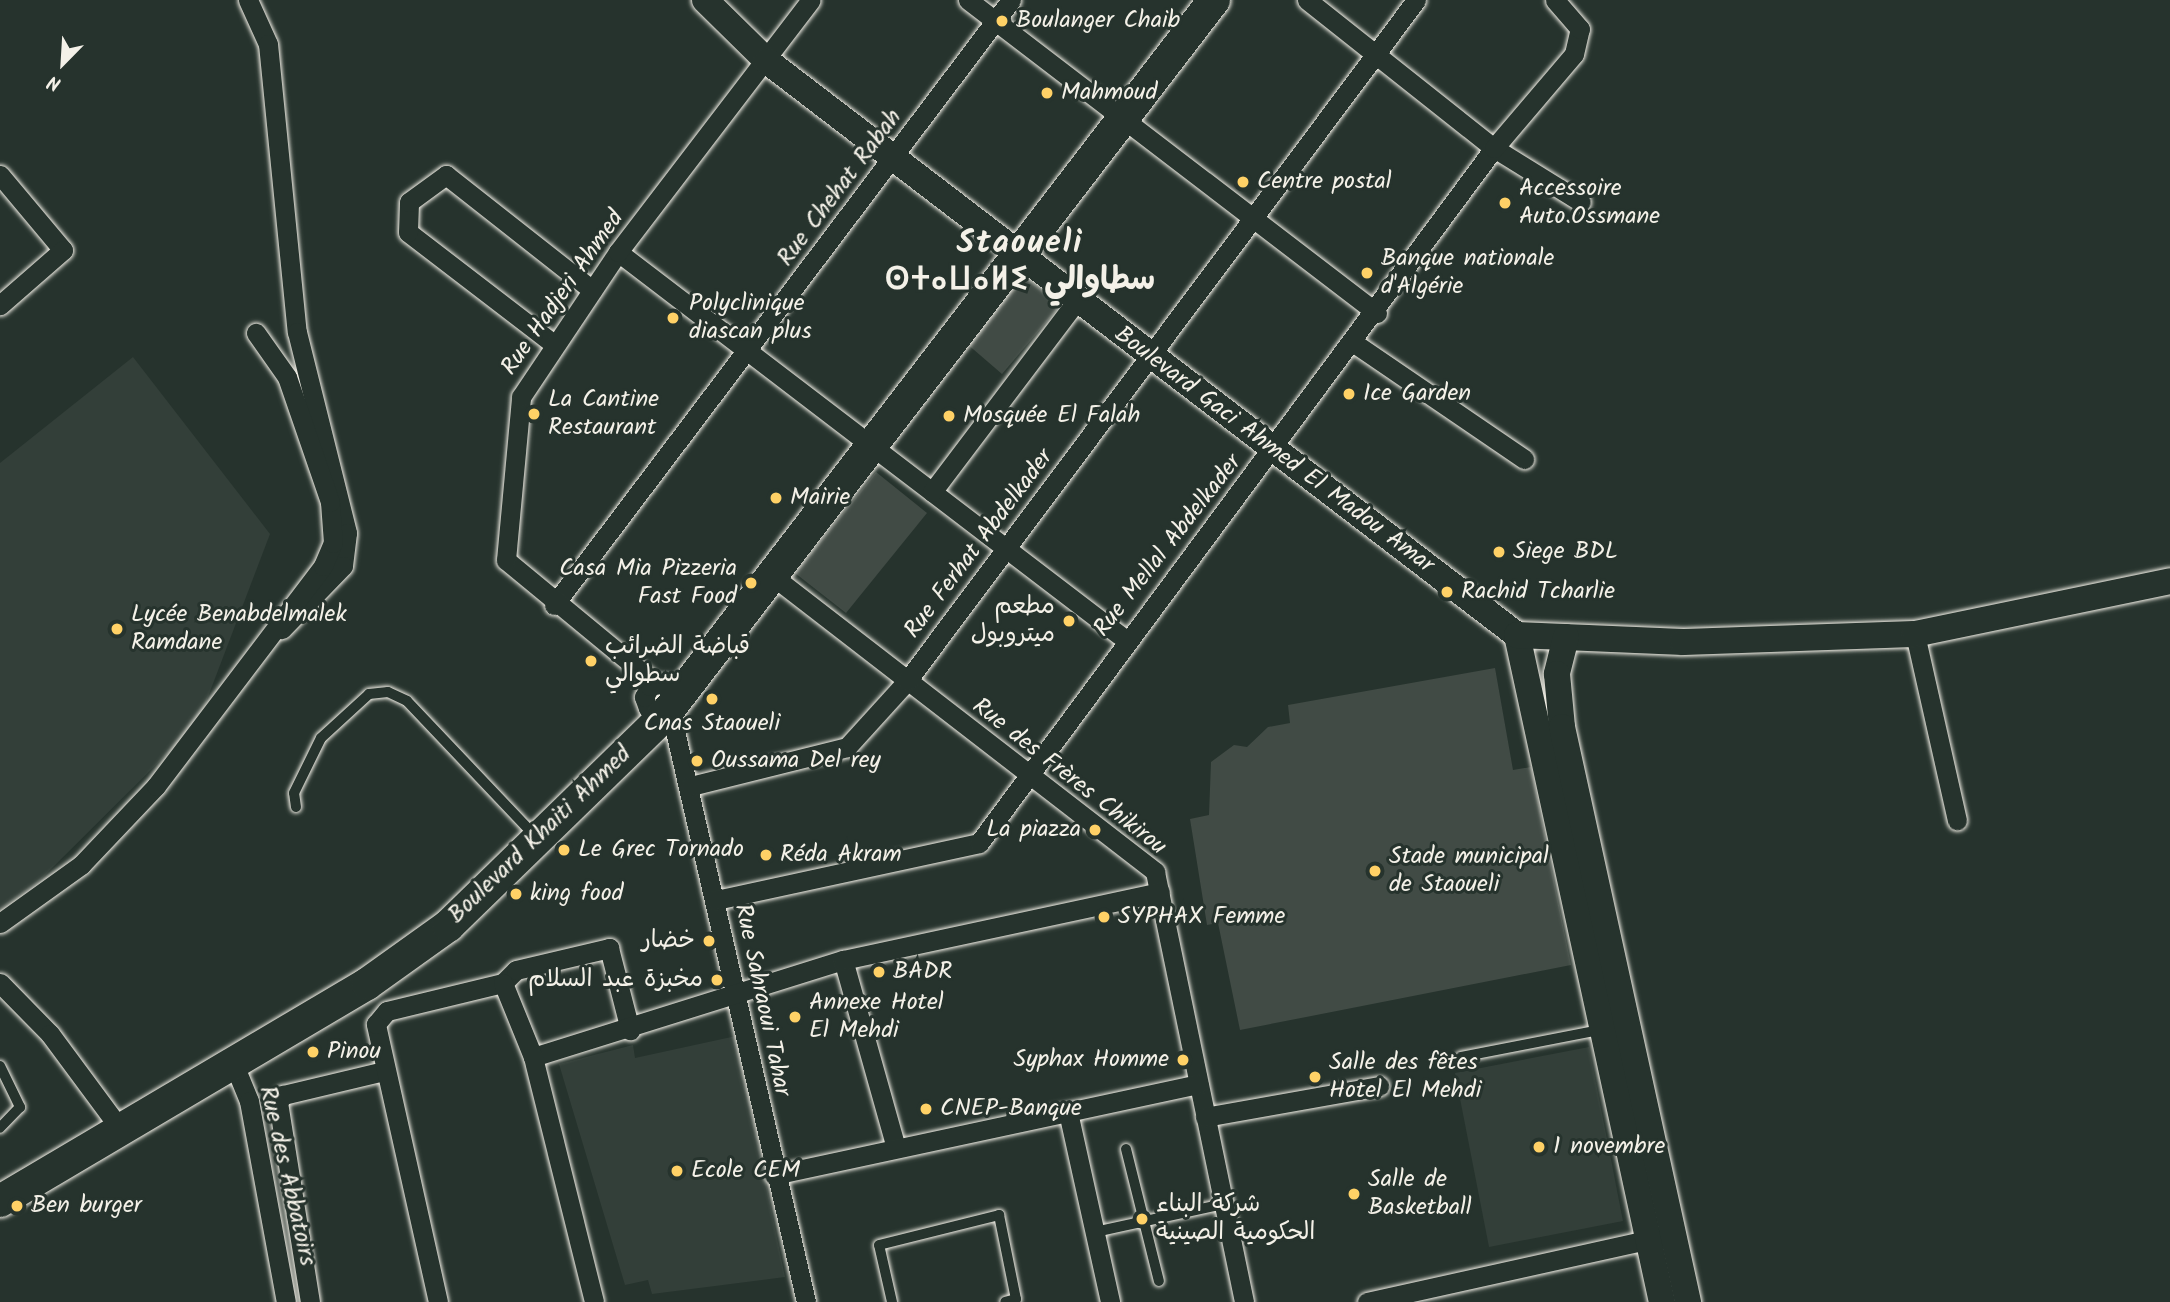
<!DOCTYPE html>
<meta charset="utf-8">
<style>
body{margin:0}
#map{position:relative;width:2170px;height:1302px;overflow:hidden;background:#26332d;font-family:Kalam,"Playpen Sans Arabic","Noto Sans Tifinagh",sans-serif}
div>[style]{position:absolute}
.built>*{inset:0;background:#333f39}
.green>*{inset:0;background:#414b45}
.roads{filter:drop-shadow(0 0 2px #f4f1e8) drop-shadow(0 0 2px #f4f1e8)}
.service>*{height:10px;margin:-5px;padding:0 5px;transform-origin:5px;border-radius:5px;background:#26332d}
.minor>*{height:19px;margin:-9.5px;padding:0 9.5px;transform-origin:9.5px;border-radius:9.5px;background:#26332d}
.secondary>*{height:26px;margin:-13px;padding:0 13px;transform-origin:13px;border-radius:13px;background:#26332d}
.trunk>*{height:32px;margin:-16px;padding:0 16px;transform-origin:16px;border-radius:16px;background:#26332d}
.dots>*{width:19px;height:19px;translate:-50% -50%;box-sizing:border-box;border:4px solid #26332d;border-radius:50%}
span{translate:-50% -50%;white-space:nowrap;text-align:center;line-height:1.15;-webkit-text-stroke:6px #26332d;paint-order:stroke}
.poi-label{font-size:24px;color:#f4f1e8}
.left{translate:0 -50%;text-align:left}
.right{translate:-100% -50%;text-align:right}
.street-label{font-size:24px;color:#f4f1e8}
.district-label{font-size:32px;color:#f4f1e8;font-weight:700;letter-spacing:2px}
.north{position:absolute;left:28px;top:28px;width:70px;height:70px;-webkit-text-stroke:5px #26332d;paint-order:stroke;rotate:204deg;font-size:19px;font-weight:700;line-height:28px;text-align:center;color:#f4f1e8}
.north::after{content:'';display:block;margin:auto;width:24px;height:32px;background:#f4f1e8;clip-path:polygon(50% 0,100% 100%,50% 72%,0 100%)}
</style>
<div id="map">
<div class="built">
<i style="clip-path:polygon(133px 357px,270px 534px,198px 723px,37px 883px,0 909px,0 463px)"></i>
<i style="clip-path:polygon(736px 1036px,785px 1277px,652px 1294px,648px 1280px,625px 1285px,559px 1064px,633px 1045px,635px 1058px)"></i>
<i style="clip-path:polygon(1589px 1047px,1623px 1221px,1489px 1247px,1455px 1073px)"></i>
</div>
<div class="green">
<i style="clip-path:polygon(1023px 275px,1060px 306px,1002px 374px,966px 343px)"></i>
<i style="clip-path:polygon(876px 472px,927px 513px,846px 613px,795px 573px)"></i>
<i style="clip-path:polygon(1495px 668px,1513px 770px,1531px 767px,1571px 965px,1240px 1030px,1218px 923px,1207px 925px,1190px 819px,1209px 815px,1211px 762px,1234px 745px,1247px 747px,1268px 727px,1290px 723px,1288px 705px)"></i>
</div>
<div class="roads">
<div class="service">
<i style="left:296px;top:807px;width:14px;rotate:-98deg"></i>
<i style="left:294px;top:793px;width:61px;rotate:-63.9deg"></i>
<i style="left:321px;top:738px;width:65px;rotate:-42.5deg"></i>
<i style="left:369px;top:694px;width:19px;rotate:-6deg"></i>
<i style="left:388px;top:692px;width:21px;rotate:25deg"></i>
<i style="left:407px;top:701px;width:185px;rotate:46.5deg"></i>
<i style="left:1461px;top:1057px;width:142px;rotate:-11deg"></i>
<i style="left:0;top:1066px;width:46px;rotate:64deg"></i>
<i style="left:20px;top:1107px;width:29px;rotate:134deg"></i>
<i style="left:1126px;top:1149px;width:136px;rotate:76deg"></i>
<i style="left:1095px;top:1232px;width:131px;rotate:-12.3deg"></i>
<i style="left:892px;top:1302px;width:58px;rotate:-102.8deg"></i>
<i style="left:879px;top:1245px;width:124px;rotate:-14deg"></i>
<i style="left:999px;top:1215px;width:86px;rotate:78.6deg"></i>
<i style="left:1016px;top:1299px;width:11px;rotate:165deg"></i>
</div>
<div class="minor">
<i style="left:248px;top:0;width:48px;rotate:65.6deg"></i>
<i style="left:268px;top:44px;width:289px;rotate:84.3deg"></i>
<i style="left:297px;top:332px;width:207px;rotate:76deg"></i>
<i style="left:347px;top:533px;width:33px;rotate:97deg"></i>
<i style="left:343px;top:566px;width:88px;rotate:134.1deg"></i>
<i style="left:968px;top:0;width:515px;rotate:37.43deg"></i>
<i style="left:1307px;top:0;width:238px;rotate:38.4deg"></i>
<i style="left:1494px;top:148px;width:102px;rotate:31.8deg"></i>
<i style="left:0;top:175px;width:98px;rotate:50deg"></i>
<i style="left:63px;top:250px;width:84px;rotate:138.9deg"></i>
<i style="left:618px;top:252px;width:639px;rotate:37.37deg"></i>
<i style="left:1354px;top:343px;width:206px;rotate:34.3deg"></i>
<i style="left:555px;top:345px;width:185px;rotate:-142.5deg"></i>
<i style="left:408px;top:232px;width:30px;rotate:-88deg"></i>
<i style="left:409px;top:202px;width:46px;rotate:-36.1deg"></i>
<i style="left:446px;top:175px;width:186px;rotate:38.2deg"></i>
<i style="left:932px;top:492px;width:242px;rotate:-52.9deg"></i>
<i style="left:774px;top:577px;width:482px;rotate:37.7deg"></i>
<i style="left:1155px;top:872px;width:439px;rotate:78.3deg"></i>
<i style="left:554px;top:605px;width:758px;rotate:-52.93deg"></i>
<i style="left:1915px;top:634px;width:191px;rotate:77.3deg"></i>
<i style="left:655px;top:683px;width:193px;rotate:-140.5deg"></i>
<i style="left:506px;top:560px;width:164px;rotate:-84.7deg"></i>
<i style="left:521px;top:397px;width:174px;rotate:-56.2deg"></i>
<i style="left:618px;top:252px;width:317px;rotate:-52.6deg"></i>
<i style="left:670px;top:709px;width:608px;rotate:77.08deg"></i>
<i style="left:664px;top:716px;width:18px;rotate:-153deg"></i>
<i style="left:648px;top:708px;width:12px;rotate:-110deg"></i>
<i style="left:644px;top:697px;width:13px;rotate:-61deg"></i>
<i style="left:650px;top:686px;width:16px;rotate:-11deg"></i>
<i style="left:691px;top:786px;width:161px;rotate:-14deg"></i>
<i style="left:847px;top:747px;width:89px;rotate:-47.7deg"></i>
<i style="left:907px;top:681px;width:850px;rotate:-53.22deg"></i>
<i style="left:716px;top:900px;width:269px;rotate:-12.2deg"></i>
<i style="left:979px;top:843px;width:865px;rotate:-53.46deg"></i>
<i style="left:1494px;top:148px;width:123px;rotate:-49.6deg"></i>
<i style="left:1574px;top:54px;width:26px;rotate:-77deg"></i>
<i style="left:1580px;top:29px;width:38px;rotate:-131deg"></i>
<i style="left:0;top:923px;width:100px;rotate:-35.6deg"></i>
<i style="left:81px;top:865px;width:109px;rotate:-46.5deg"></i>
<i style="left:156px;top:786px;width:276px;rotate:-52.8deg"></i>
<i style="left:323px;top:566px;width:25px;rotate:-67deg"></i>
<i style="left:333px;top:543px;width:41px;rotate:-94.2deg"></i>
<i style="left:330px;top:502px;width:132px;rotate:-109deg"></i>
<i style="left:287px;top:377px;width:54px;rotate:-125.2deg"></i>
<i style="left:0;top:983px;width:71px;rotate:45.6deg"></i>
<i style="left:50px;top:1034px;width:119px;rotate:53.5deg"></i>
<i style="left:503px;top:983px;width:18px;rotate:-45deg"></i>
<i style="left:516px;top:970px;width:96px;rotate:-13.3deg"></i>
<i style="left:609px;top:948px;width:85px;rotate:75.6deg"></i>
<i style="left:533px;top:1057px;width:325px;rotate:-17.4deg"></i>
<i style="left:233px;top:1062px;width:42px;rotate:67.7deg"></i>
<i style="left:249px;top:1101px;width:204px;rotate:79.6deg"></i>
<i style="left:1068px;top:1112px;width:195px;rotate:77.5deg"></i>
<i style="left:1205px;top:1117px;width:177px;rotate:-10.1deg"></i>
<i style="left:896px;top:1148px;width:195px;rotate:-105.7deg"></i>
<i style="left:843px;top:960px;width:324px;rotate:-12.1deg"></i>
<i style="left:774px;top:1175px;width:434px;rotate:-12.1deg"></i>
<i style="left:310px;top:1302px;width:203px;rotate:-99.1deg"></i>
<i style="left:278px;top:1102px;width:9px;rotate:-54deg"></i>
<i style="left:283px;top:1095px;width:104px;rotate:-13.4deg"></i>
<i style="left:438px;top:1302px;width:285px;rotate:-102.6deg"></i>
<i style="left:376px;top:1024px;width:17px;rotate:-50deg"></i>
<i style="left:387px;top:1011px;width:119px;rotate:-13.6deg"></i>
<i style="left:503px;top:983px;width:80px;rotate:67.9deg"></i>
<i style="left:533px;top:1057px;width:252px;rotate:76deg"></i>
<i style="left:1367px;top:1302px;width:299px;rotate:-12.5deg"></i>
</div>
<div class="secondary">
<i style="left:705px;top:0;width:87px;rotate:44.5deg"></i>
<i style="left:767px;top:61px;width:944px;rotate:37.43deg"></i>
<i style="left:1517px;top:635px;width:683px;rotate:77.74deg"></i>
<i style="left:1517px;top:635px;width:166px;rotate:2.4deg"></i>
<i style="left:1683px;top:642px;width:232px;rotate:-2deg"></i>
<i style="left:1915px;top:634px;width:260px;rotate:-11.7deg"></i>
<i style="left:1566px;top:637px;width:38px;rotate:104deg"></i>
<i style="left:1557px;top:674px;width:53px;rotate:84.6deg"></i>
<i style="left:1562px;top:727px;width:589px;rotate:77.64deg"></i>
</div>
<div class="trunk">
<i style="left:0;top:1201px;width:426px;rotate:-30.6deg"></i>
<i style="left:367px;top:984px;width:100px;rotate:-35.6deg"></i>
<i style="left:448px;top:926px;width:301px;rotate:-44.2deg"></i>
<i style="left:664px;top:716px;width:903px;rotate:-52.47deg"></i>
</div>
</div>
<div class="dots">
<i style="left:1002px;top:21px;background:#ffd166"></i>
<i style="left:1047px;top:93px;background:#ffd166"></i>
<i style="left:1243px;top:182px;background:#ffd166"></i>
<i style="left:1505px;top:203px;background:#ffd166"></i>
<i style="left:1367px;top:273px;background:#ffd166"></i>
<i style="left:673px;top:318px;background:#ffd166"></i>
<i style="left:1349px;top:394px;background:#ffd166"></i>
<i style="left:534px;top:414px;background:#ffd166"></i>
<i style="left:949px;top:416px;background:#ffd166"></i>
<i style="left:776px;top:498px;background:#ffd166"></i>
<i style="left:1499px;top:552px;background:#ffd166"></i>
<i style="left:751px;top:583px;background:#ffd166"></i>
<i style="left:1447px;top:592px;background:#ffd166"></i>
<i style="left:1069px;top:621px;background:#ffd166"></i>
<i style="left:117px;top:629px;background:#ffd166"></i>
<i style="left:591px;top:661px;background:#ffd166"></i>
<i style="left:712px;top:699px;background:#ffd166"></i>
<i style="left:697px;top:761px;background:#ffd166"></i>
<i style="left:1095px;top:830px;background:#ffd166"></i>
<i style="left:564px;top:850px;background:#ffd166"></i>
<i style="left:766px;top:855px;background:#ffd166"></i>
<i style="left:1375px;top:871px;background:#ffd166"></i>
<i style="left:516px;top:894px;background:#ffd166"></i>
<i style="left:1104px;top:917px;background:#ffd166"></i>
<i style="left:709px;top:941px;background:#ffd166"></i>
<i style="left:879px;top:972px;background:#ffd166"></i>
<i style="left:717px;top:980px;background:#ffd166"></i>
<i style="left:795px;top:1017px;background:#ffd166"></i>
<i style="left:313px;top:1052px;background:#ffd166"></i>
<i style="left:1183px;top:1060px;background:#ffd166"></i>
<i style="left:1315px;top:1077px;background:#ffd166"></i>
<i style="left:926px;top:1109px;background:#ffd166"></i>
<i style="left:1539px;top:1147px;background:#ffd166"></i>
<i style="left:677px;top:1171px;background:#ffd166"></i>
<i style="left:1354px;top:1194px;background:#ffd166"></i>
<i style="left:17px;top:1206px;background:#ffd166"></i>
<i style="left:1142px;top:1219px;background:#ffd166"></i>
</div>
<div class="poi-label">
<span class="left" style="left:1016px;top:21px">Boulanger Chaib</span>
<span class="left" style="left:1061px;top:93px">Mahmoud</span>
<span class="left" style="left:1257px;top:182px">Centre postal</span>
<span class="left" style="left:1519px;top:203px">Accessoire<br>Auto.Ossmane</span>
<span class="left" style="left:1381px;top:273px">Banque nationale<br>d'Algérie</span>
<span class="left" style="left:689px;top:318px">Polyclinique<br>diascan plus</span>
<span class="left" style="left:1363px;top:394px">Ice Garden</span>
<span class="left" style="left:548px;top:414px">La Cantine<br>Restaurant</span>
<span class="left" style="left:963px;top:416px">Mosquée El Falah</span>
<span class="left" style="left:790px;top:498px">Mairie</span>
<span class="left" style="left:1513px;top:552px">Siege BDL</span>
<span class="right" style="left:737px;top:583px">Casa Mia Pizzeria<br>Fast Food</span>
<span class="left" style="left:1461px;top:592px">Rachid Tcharlie</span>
<span class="right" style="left:1055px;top:621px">مطعم<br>ميتروبول</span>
<span class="left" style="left:131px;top:629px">Lycée Benabdelmalek<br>Ramdane</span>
<span class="left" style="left:605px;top:661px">قباضة الضرائب<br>سطوالي</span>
<span style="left:712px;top:724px">Cnas Staoueli</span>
<span class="left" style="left:711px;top:761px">Oussama Del rey</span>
<span class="right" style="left:1081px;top:830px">La piazza</span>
<span class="left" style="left:578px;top:850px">Le Grec Tornado</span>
<span class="left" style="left:780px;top:855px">Réda Akram</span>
<span class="left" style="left:1389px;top:871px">Stade municipal<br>de Staoueli</span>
<span class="left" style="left:530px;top:894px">king food</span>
<span class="left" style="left:1118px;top:917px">SYPHAX Femme</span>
<span class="right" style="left:695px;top:941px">خضار</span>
<span class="left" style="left:893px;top:972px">BADR</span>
<span class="right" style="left:703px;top:980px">مخبزة عبد السلام</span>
<span class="left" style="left:809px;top:1017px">Annexe Hotel<br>El Mehdi</span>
<span class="left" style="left:327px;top:1052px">Pinou</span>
<span class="right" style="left:1169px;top:1060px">Syphax Homme</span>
<span class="left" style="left:1329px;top:1077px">Salle des fêtes<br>Hotel El Mehdi</span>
<span class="left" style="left:940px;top:1109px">CNEP-Banque</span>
<span class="left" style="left:1553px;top:1147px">1 novembre</span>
<span class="left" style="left:691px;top:1171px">Ecole CEM</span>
<span class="left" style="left:1368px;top:1194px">Salle de<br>Basketball</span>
<span class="left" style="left:1156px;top:1219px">شركة البناء<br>الحكومية الصينية</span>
<span class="left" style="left:31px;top:1206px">Ben burger</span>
</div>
<div class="street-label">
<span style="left:840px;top:188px;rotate:-53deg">Rue Chehat Rabah</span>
<span style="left:563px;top:293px;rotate:-55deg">Rue Hadjeri Ahmed</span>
<span style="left:1274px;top:450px;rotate:37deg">Boulevard Gaci Ahmed El Madou Amar</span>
<span style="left:979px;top:544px;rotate:-53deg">Rue Ferhat Abdelkader</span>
<span style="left:1168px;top:546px;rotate:-52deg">Rue Mellal Abdelkader</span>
<span style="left:1069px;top:777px;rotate:38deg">Rue des Frères Chikirou</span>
<span style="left:540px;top:835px;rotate:-44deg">Boulevard Khaiti Ahmed</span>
<span style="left:762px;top:1000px;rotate:78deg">Rue Sahraoui Tahar</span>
<span style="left:287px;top:1176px;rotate:77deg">Rue des Abbatoirs</span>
</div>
<div class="district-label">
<span style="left:1020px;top:263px">Staoueli<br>ⵙⵜⴰⵡⴰⵍⵉ سطاوالي</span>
</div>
<div class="north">N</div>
</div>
